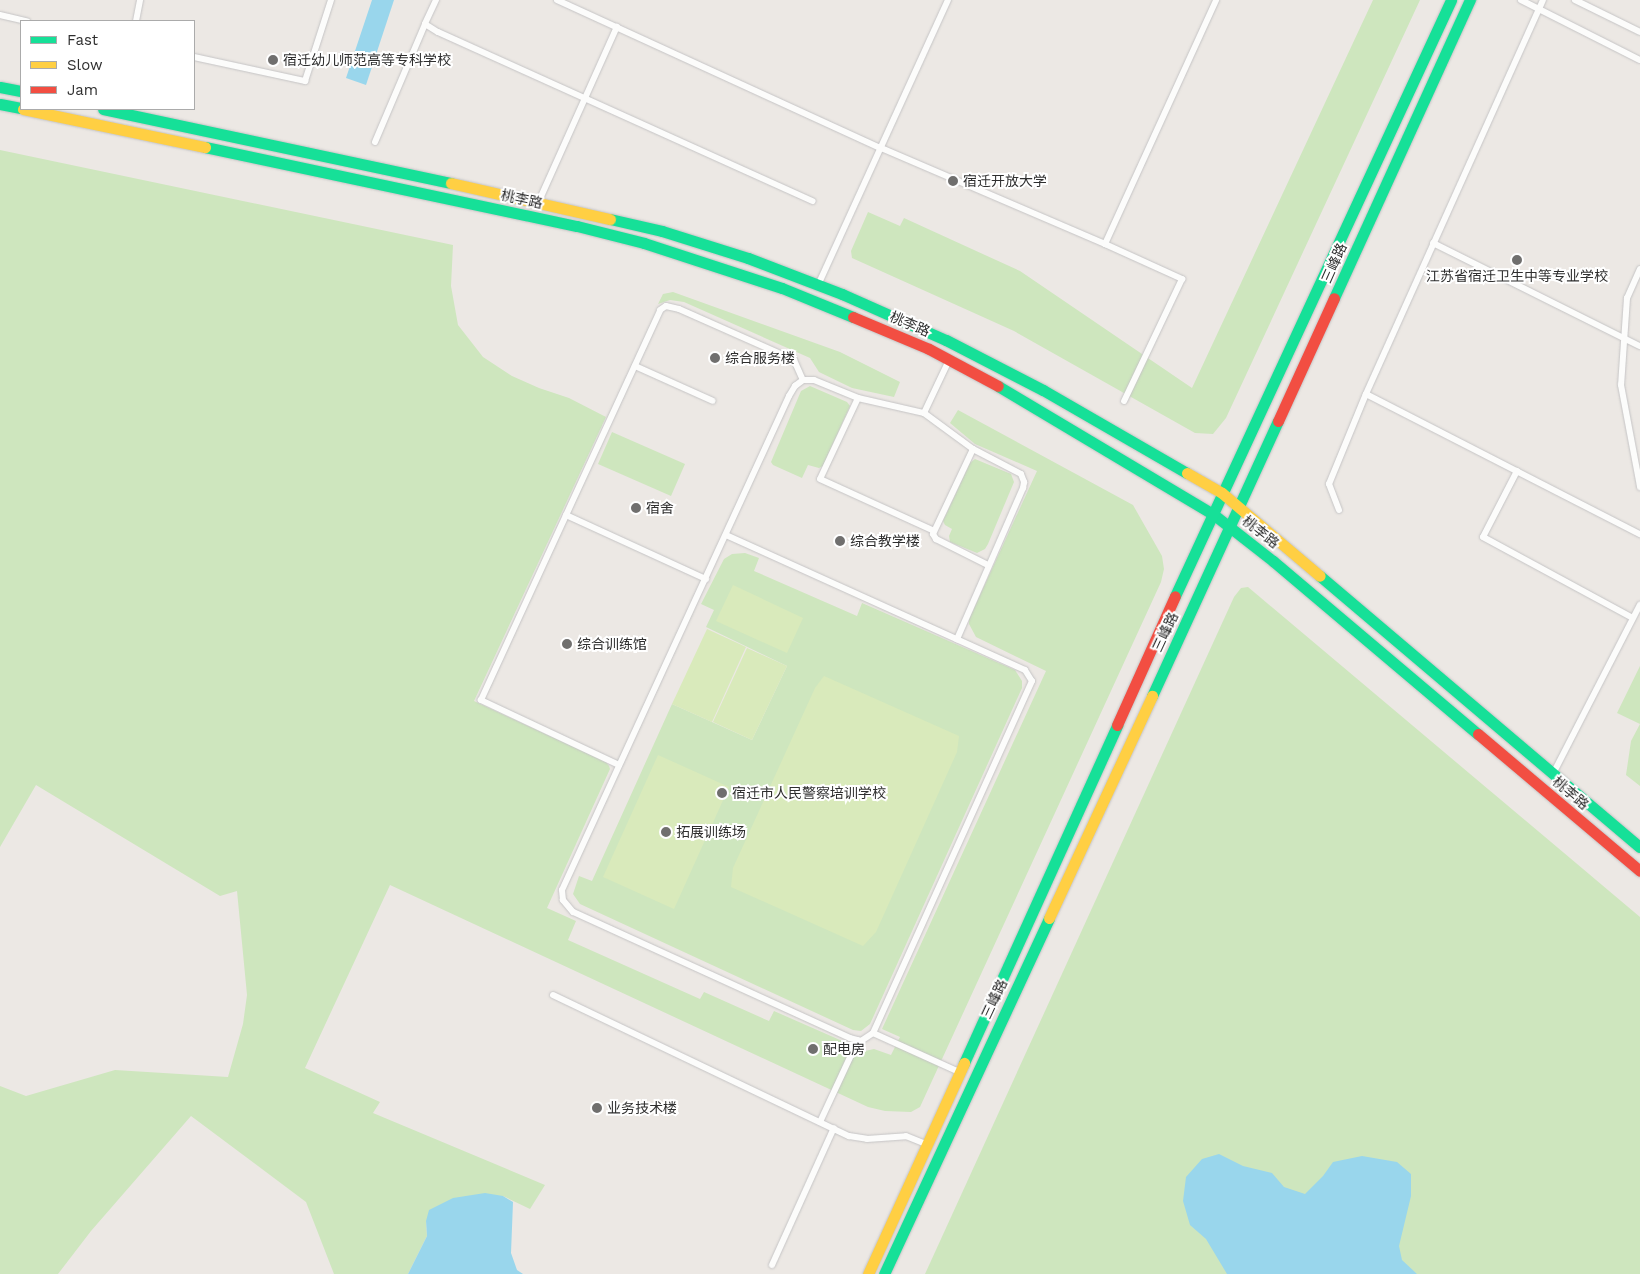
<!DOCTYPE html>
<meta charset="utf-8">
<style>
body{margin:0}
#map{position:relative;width:1640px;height:1274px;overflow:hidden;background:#ece8e4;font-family:"Work Sans","Noto Sans SC",sans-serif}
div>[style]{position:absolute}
.green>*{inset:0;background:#cee6be}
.pitch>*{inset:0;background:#d9eabb}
.water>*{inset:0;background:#99d6ec}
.roads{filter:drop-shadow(0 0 1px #c5c4c5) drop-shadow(0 0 1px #c5c4c5)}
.lane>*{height:6px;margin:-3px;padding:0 3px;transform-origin:3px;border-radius:3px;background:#fcfcfb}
.fast>*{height:11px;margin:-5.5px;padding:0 5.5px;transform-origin:5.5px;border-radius:5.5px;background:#16e098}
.slow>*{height:11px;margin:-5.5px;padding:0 5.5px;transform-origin:5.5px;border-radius:5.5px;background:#ffcf43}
.jam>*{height:11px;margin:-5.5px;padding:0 5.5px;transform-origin:5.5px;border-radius:5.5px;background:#f24e42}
.dots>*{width:14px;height:14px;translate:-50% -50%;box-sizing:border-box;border:2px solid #fff;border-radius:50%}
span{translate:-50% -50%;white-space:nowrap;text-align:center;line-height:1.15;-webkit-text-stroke:4px #fff;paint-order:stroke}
.poi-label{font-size:14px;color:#2e2e2e}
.left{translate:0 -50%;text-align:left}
.street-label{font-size:14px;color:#2e2e2e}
.legend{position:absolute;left:20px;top:20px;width:175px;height:90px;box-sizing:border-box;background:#fff;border:1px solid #ababab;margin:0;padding:6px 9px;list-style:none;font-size:15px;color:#2e2e2e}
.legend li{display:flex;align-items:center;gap:10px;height:25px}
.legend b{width:25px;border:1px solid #ababab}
</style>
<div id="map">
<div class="green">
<i style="clip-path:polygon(1373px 0,1420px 0,1226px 418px,1213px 434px,1195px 433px,1014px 331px,852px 258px,851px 251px,868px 212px,900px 226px,904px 218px,1020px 271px,1192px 388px)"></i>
<i style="clip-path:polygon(0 150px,453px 245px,451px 286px,458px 325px,483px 357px,512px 376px,539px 388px,569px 398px,606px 417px,474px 701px,606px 762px,609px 766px,610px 769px,547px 908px,576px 921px,568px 940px,700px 999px,704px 992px,769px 1021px,774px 1011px,865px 1051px,874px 1049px,891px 1055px,900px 1037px,882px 1029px,1046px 671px,976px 637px,969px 624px,969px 619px,1037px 471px,975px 444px,950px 423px,958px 410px,1133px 505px,1162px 556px,1164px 569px,1161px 582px,920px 1107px,911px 1112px,885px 1111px,868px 1107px,390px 885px,305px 1068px,380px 1102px,373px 1113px,545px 1185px,530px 1209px,503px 1196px,426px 1221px,427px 1236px,408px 1274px,334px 1274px,306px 1202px,191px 1116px,91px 1231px,58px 1274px,0 1274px,0 1086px,26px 1096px,115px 1070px,228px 1077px,243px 1024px,247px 995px,237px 891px,220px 896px,36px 785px,0 847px)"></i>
<i style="clip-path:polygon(673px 292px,840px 352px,900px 382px,894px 397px,852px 388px,819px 372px,810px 358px,684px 302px,670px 300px,658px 304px,663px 294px)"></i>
<i style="clip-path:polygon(810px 386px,847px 402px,850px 406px,823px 466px,819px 468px,808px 465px,802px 478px,773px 465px,771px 462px,801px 391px)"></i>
<i style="clip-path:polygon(612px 432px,685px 464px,671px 496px,598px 464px)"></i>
<i style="clip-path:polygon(975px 459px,1011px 474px,1014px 482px,988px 544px,985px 549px,977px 553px,950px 542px,949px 536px,952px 529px,945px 525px,943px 521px,970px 463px)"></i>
<i style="clip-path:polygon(745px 553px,759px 558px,754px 571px,857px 616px,862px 603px,1015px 670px,1022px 681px,1022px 688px,870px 1024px,861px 1031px,853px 1030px,580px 904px,573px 894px,579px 876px,592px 881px,672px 704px,752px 740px,787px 666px,706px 627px,714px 610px,701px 604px,724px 559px,732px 554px)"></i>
<i style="clip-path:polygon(1248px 587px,1640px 917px,1640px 1274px,925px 1274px,1234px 597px,1241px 588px)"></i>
<i style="clip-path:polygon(1640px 666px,1640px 786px,1626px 775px,1631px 741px,1640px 724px,1617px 713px)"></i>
</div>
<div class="pitch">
<i style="clip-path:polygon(733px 585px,803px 618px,787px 653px,716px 621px)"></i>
<i style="clip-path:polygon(707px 629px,746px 647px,712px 722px,672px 704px)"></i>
<i style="clip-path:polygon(747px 648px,787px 666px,752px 740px,713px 722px)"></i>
<i style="clip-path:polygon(824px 676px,959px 736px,957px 752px,876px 932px,863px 946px,731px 887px,733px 868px,815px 688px)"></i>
<i style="clip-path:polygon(658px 755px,729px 787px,674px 909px,603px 877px)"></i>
</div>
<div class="water">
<i style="clip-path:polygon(372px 0,394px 0,366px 85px,346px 78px)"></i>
<i style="clip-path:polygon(1219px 1154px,1243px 1166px,1272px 1173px,1284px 1187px,1305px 1194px,1323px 1176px,1333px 1162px,1362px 1156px,1397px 1162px,1411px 1174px,1411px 1196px,1399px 1246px,1402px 1260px,1417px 1274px,1227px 1274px,1206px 1239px,1190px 1225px,1183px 1201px,1186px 1177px,1202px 1159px)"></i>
<i style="clip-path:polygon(485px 1193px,503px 1196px,513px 1202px,511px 1253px,517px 1270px,523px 1274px,408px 1274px,427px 1236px,426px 1221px,429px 1210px,453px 1198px)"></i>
</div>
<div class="roads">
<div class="lane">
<i style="left:436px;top:0;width:26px;rotate:115deg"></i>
<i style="left:425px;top:24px;width:15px;rotate:32deg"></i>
<i style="left:438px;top:32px;width:411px;rotate:24.3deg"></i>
<i style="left:557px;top:0;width:356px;rotate:24.6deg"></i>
<i style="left:881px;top:148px;width:244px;rotate:23.2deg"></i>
<i style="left:1105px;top:244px;width:268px;rotate:-65.5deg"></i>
<i style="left:1521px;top:0;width:133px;rotate:26.8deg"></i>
<i style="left:1543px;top:0;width:432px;rotate:114.2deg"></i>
<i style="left:1366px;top:394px;width:308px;rotate:27.1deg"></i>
<i style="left:1575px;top:0;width:72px;rotate:26.2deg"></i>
<i style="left:0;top:15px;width:28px;rotate:13deg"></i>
<i style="left:136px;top:21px;width:21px;rotate:-79deg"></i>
<i style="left:194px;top:57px;width:114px;rotate:12.2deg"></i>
<i style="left:305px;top:81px;width:85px;rotate:-72.2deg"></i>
<i style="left:375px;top:142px;width:128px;rotate:-67deg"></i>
<i style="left:539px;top:201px;width:191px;rotate:-65.9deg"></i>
<i style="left:1433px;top:243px;width:231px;rotate:26.5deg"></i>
<i style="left:1105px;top:244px;width:85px;rotate:24.4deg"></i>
<i style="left:1182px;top:279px;width:135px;rotate:115.4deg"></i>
<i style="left:1640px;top:269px;width:32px;rotate:114deg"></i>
<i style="left:1627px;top:298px;width:87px;rotate:93.9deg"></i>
<i style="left:1621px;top:385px;width:104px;rotate:79.4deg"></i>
<i style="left:819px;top:283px;width:311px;rotate:-65.5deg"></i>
<i style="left:635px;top:366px;width:85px;rotate:24.2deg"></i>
<i style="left:858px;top:398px;width:89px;rotate:115.1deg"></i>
<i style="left:820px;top:479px;width:125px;rotate:24.5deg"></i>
<i style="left:924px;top:413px;width:59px;rotate:-64.7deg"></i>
<i style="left:973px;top:449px;width:94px;rotate:115.2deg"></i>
<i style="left:933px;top:534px;width:6px;rotate:59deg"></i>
<i style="left:936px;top:539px;width:58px;rotate:26.6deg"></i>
<i style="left:1517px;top:471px;width:74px;rotate:117.3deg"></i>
<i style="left:1483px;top:537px;width:170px;rotate:28.4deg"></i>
<i style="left:1339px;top:510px;width:28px;rotate:-111deg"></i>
<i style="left:1329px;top:484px;width:97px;rotate:-67.7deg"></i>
<i style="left:566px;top:515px;width:154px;rotate:24.6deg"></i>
<i style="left:726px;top:535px;width:328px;rotate:24.3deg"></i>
<i style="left:1025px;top:670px;width:13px;rotate:58deg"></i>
<i style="left:1032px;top:681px;width:386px;rotate:114.3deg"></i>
<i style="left:873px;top:1033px;width:14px;rotate:146deg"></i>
<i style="left:861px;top:1041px;width:11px;rotate:-165deg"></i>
<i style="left:850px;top:1038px;width:304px;rotate:-155.5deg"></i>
<i style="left:573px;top:912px;width:16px;rotate:-130deg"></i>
<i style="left:563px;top:900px;width:10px;rotate:-96deg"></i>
<i style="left:562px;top:890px;width:544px;rotate:-65.32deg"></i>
<i style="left:789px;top:396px;width:12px;rotate:-59deg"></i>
<i style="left:795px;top:386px;width:10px;rotate:-37deg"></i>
<i style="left:803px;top:380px;width:11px"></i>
<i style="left:814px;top:380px;width:48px;rotate:22.2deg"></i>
<i style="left:858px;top:398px;width:68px;rotate:12.8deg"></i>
<i style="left:924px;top:413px;width:61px;rotate:36.3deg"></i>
<i style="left:973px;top:449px;width:54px;rotate:27.5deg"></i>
<i style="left:1021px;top:474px;width:9px;rotate:69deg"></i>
<i style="left:1024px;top:482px;width:6px;rotate:99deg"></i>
<i style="left:1023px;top:488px;width:165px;rotate:113.6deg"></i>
<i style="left:619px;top:765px;width:153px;rotate:-154.8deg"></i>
<i style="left:481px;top:700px;width:429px;rotate:-65.3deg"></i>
<i style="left:660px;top:310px;width:7px;rotate:-34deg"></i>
<i style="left:666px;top:306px;width:13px;rotate:13deg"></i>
<i style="left:679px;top:309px;width:126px;rotate:23.9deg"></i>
<i style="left:794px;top:360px;width:22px;rotate:66deg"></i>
<i style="left:1554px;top:772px;width:188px;rotate:-62.8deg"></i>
<i style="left:553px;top:995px;width:328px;rotate:25.5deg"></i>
<i style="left:849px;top:1136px;width:18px;rotate:9deg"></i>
<i style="left:867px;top:1139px;width:39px;rotate:-4deg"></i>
<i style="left:906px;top:1136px;width:22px;rotate:22deg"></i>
<i style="left:873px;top:1033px;width:94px;rotate:24.4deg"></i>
<i style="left:820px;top:1122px;width:90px;rotate:-65.1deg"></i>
<i style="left:772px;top:1265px;width:150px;rotate:-65.7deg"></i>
</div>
<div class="fast">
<i style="left:0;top:87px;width:21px;rotate:11deg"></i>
<i style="left:0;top:104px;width:21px;rotate:11deg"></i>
<i style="left:103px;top:109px;width:356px;rotate:12deg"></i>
<i style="left:205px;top:147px;width:380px;rotate:12deg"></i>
<i style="left:577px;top:226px;width:69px;rotate:14.2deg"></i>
<i style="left:644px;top:243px;width:145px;rotate:18.1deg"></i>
<i style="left:782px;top:288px;width:77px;rotate:22.2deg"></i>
<i style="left:610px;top:219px;width:53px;rotate:13deg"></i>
<i style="left:662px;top:231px;width:90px;rotate:17.4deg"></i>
<i style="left:748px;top:258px;width:101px;rotate:21deg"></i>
<i style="left:842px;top:294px;width:114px;rotate:23.9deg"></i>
<i style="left:946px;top:340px;width:109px;rotate:27.3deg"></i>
<i style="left:1043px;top:390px;width:166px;rotate:30deg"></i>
<i style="left:1334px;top:298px;width:328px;rotate:-65.5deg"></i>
<i style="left:998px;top:386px;width:250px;rotate:30.8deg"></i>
<i style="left:1213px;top:514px;width:76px;rotate:38.1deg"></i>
<i style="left:1273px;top:561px;width:268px;rotate:40.2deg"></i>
<i style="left:1320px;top:576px;width:419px;rotate:40.3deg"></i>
<i style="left:1175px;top:596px;width:657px;rotate:-65.15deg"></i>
<i style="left:1152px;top:696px;width:302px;rotate:-65.4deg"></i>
<i style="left:964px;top:1063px;width:371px;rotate:-65.6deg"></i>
<i style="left:884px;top:1274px;width:392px;rotate:-65.1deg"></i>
</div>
<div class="slow">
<i style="left:23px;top:109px;width:186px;rotate:11.8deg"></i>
<i style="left:451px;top:183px;width:163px;rotate:12.8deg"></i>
<i style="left:1187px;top:473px;width:40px;rotate:29.7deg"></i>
<i style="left:1222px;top:493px;width:128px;rotate:40.3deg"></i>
<i style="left:1049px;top:918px;width:245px;rotate:-65.1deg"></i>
<i style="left:868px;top:1274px;width:232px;rotate:-65.5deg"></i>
</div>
<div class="jam">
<i style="left:853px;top:317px;width:82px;rotate:22.8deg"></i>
<i style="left:929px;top:349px;width:78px;rotate:28.2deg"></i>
<i style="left:1278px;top:421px;width:135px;rotate:-65.5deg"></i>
<i style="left:1117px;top:725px;width:141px;rotate:-65.8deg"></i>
<i style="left:1478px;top:734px;width:212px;rotate:40.2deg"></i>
</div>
</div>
<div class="dots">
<i style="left:273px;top:60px;background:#706f6e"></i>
<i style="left:953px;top:181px;background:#706f6e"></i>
<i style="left:1517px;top:260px;background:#706f6e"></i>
<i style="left:715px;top:358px;background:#706f6e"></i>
<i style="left:636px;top:508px;background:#706f6e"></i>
<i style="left:840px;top:541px;background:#706f6e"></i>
<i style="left:567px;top:644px;background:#706f6e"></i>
<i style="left:722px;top:793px;background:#706f6e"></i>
<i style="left:666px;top:832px;background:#706f6e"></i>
<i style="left:813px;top:1049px;background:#706f6e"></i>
<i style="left:597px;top:1108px;background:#706f6e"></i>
</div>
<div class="poi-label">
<span class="left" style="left:283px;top:60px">宿迁幼儿师范高等专科学校</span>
<span class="left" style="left:963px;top:181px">宿迁开放大学</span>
<span style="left:1517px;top:276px">江苏省宿迁卫生中等专业学校</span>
<span class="left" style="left:725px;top:358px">综合服务楼</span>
<span class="left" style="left:646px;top:508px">宿舍</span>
<span class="left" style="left:850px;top:541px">综合教学楼</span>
<span class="left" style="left:577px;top:644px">综合训练馆</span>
<span class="left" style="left:732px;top:793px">宿迁市人民警察培训学校</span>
<span class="left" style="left:676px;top:832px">拓展训练场</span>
<span class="left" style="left:823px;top:1049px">配电房</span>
<span class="left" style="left:607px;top:1108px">业务技术楼</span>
</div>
<div class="street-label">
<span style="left:522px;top:199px;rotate:12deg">桃李路</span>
<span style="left:1334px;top:263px;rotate:-66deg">三峰路</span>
<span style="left:910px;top:324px;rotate:23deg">桃李路</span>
<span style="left:1261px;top:532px;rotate:38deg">桃李路</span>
<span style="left:1165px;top:632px;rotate:-65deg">三峰路</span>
<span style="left:1571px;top:793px;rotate:40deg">桃李路</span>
<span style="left:994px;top:999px;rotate:-65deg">三峰路</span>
</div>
<ul class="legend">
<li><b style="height:6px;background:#16e098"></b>Fast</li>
<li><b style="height:6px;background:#ffcf43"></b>Slow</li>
<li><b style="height:6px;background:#f24e42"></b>Jam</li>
</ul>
</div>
